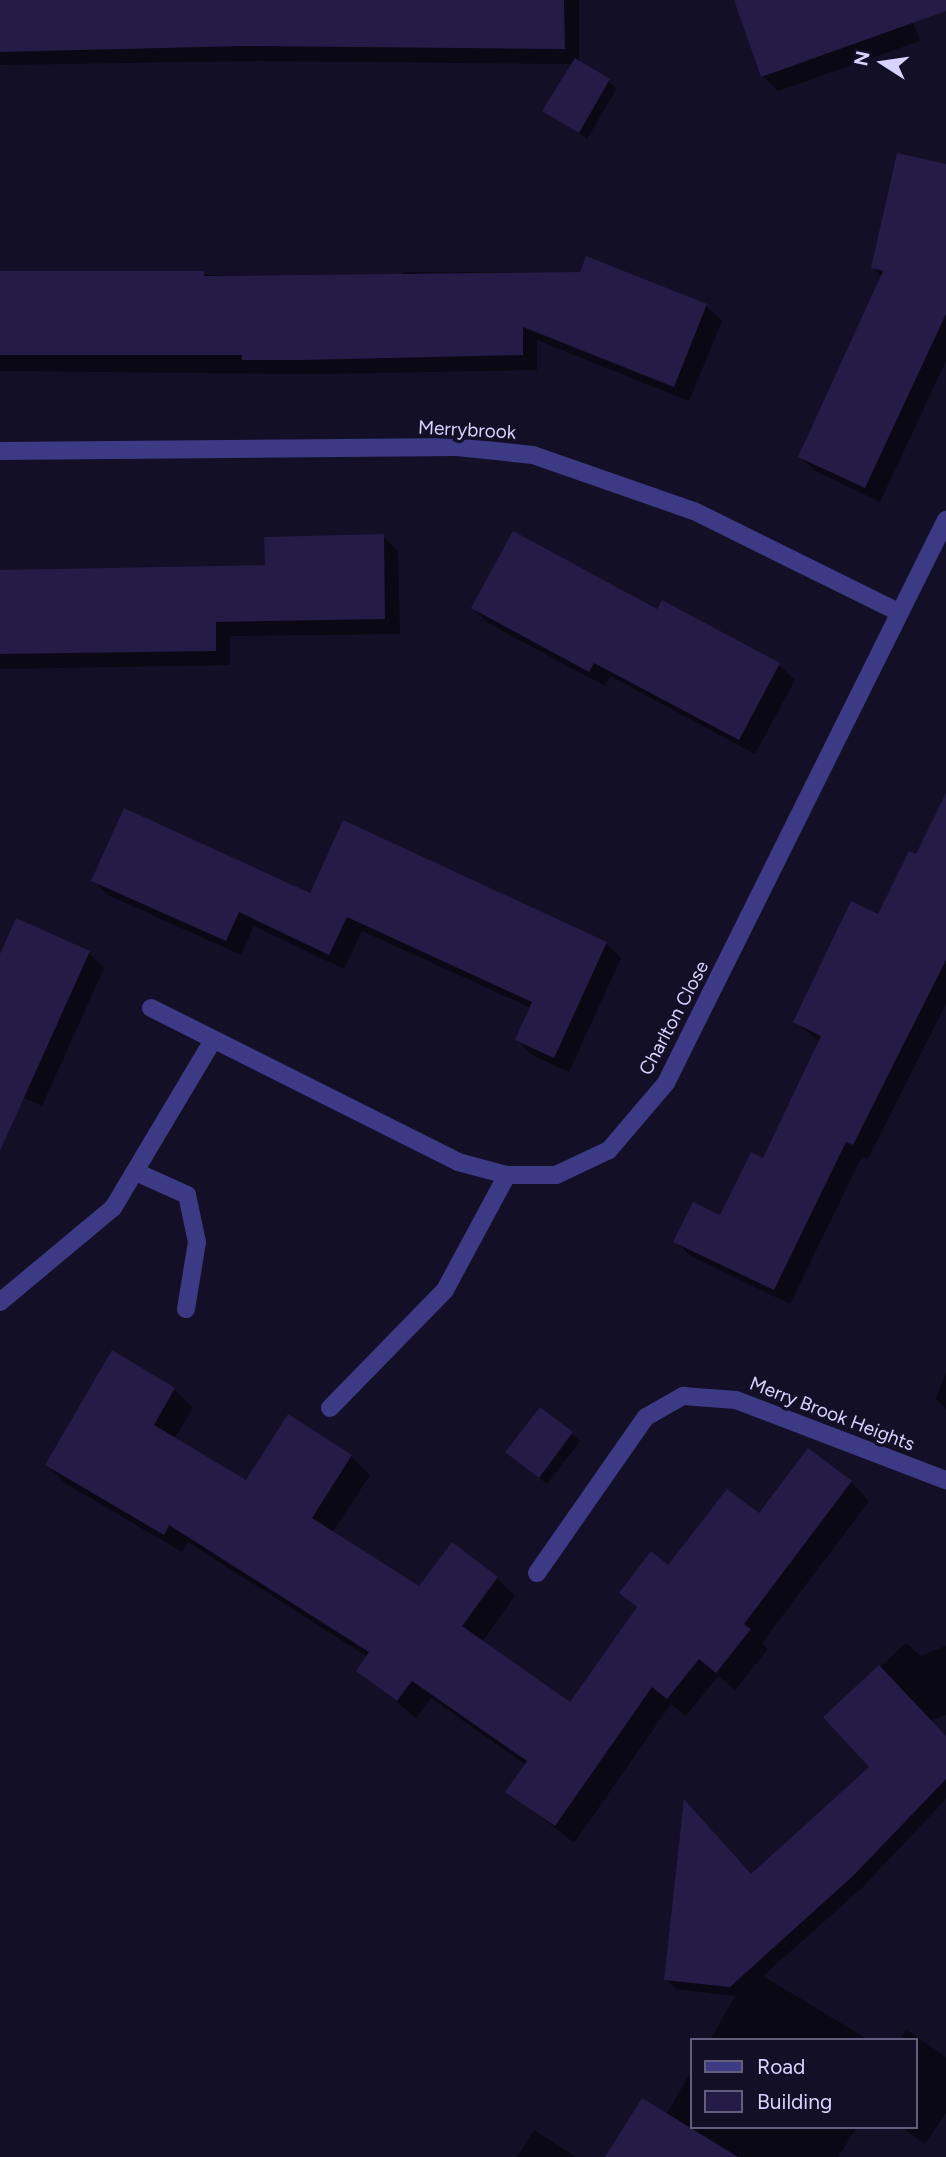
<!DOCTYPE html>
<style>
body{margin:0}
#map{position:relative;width:946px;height:2157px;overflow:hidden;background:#130f26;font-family:Figtree,sans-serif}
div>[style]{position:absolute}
.shadow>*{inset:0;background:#0007}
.building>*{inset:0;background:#241b47}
.minor>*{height:18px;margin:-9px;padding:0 9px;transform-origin:9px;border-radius:9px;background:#3d3a85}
span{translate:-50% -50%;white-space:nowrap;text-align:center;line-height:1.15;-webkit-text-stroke:7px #130f26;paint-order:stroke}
.street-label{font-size:19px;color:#d9d4ff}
.legend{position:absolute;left:690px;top:2038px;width:228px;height:91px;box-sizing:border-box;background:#130f26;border:2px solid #625e7d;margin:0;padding:9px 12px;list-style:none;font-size:21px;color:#d9d4ff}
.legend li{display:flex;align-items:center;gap:14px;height:35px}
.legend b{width:35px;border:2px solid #625e7d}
.north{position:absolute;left:848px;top:28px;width:70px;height:70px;-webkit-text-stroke:5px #130f26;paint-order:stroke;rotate:282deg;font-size:19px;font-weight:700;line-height:28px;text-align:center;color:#d9d4ff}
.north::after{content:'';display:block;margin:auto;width:24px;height:32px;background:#d9d4ff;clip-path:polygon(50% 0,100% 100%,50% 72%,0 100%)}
</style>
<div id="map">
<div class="shadow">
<i style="clip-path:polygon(0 0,579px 0,579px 62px,617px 88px,587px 139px,545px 110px,573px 64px,260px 61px,0 65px)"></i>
<i style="clip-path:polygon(736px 0,905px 0,920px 41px,778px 91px,763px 76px)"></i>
<i style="clip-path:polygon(946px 166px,946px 361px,880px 502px,815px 471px,800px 456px,882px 277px,873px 268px)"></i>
<i style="clip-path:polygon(587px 258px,706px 306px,722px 321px,689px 401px,537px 340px,537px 370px,318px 374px,0 371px,0 273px,403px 277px,403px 272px,581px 273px)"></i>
<i style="clip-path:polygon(383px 536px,398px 551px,400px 634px,230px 636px,230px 665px,0 669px,0 571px,266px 567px)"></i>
<i style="clip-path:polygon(663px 602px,779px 665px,795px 680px,755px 754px,610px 676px,605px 686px,488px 623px,473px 608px,658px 611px)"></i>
<i style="clip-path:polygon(946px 797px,946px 1004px,868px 1159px,862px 1156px,790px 1304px,691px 1256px,675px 1241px,721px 1218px,764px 1161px,820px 1042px,795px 1022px,879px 916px,917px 857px)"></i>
<i style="clip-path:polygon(93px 880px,311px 895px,606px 943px,621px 958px,569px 1072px,532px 1055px,517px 1040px,531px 1008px,362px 931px,344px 969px,254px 926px,241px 955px,108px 895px)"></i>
<i style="clip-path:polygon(89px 953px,104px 968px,42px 1106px,0 1087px,0 958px)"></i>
<i style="clip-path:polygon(946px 1372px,946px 1409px,936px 1399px)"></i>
<i style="clip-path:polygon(174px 1389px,193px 1408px,174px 1439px,247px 1482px,351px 1456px,370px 1475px,332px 1533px,419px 1588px,497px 1578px,515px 1596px,482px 1642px,570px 1704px,638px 1609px,621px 1593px,759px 1515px,851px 1482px,869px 1501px,762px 1643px,768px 1649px,735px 1690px,718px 1676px,686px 1716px,671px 1704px,574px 1843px,508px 1791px,526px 1765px,431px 1698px,416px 1718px,358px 1671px,368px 1657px,188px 1542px,182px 1552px,65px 1483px,47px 1465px)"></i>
<i style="clip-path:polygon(540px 1409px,580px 1441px,547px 1484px,507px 1452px)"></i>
<i style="clip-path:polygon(906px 1643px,920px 1656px,946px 1646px,946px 1715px,930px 1721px,946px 1738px,946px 1799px,863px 1887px,763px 1976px,869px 2040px,710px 2040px,735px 1996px,676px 1989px,666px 1979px,752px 1876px,871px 1767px,825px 1717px)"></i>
<i style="clip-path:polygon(906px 2029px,946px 2057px,946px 2113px,925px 2144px,901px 2127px,916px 2127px,916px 2040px,899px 2040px)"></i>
<i style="clip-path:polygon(692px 2070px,692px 2127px,857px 2127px,838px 2157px,608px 2157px,666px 2115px)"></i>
<i style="clip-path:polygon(534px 2130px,576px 2157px,517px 2157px)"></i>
</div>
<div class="building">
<i style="clip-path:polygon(0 0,564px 0,565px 49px,244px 46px,0 52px)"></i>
<i style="clip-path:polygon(734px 0,946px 0,946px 11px,761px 77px)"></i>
<i style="clip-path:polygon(575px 58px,610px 79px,579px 133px,542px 111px)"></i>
<i style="clip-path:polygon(897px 153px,946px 164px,946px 314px,865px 488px,798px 457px,883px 271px,871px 268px)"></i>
<i style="clip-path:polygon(586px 256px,707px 304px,674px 387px,523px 327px,523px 355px,302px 360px,242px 360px,242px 355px,0 355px,0 271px,204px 271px,204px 276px,580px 272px)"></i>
<i style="clip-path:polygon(513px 531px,657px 609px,662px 600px,780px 663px,739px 740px,594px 663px,589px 672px,471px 608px)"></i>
<i style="clip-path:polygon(384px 534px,385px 619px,216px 622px,216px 651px,0 654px,0 570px,265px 565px,264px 537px)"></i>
<i style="clip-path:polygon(946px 793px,946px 960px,853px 1145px,846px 1142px,774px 1290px,673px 1242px,693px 1202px,720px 1215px,751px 1152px,763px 1158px,821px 1036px,793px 1022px,851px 901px,878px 914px,909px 851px,916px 854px)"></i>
<i style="clip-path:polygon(124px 808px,310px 893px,343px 820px,607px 942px,554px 1058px,515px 1040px,532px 1002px,347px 917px,329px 955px,239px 912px,226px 941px,91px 881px)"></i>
<i style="clip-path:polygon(16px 918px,90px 951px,0 1151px,0 954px)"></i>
<i style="clip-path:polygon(112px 1350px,175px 1388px,154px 1425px,246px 1480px,288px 1414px,352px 1455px,312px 1518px,419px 1586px,452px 1542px,498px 1577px,462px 1626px,570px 1702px,637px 1607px,619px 1593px,651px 1551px,668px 1565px,727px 1489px,759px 1513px,808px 1448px,852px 1481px,744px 1624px,751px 1629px,716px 1673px,699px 1659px,667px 1699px,652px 1687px,555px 1826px,505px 1792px,527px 1761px,412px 1681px,397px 1701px,356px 1671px,369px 1652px,169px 1525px,164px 1535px,45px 1465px)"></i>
<i style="clip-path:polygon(540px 1407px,573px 1432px,539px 1478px,505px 1452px)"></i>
<i style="clip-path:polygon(879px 1665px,946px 1736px,946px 1779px,853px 1876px,730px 1987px,664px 1980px,684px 1799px,751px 1874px,869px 1767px,823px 1717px)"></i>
<i style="clip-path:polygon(642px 2098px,738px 2157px,605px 2157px)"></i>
</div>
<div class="minor">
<i style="left:0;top:451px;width:457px;rotate:-0.5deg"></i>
<i style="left:457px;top:447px;width:76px;rotate:6deg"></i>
<i style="left:533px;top:455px;width:170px;rotate:19.2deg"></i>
<i style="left:694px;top:511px;width:228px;rotate:26.3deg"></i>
<i style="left:151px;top:1008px;width:343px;rotate:26.6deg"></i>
<i style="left:458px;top:1162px;width:51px;rotate:14.9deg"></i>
<i style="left:507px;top:1175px;width:49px"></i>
<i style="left:556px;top:1175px;width:59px;rotate:-25.3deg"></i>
<i style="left:609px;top:1150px;width:88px;rotate:-49.6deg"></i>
<i style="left:666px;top:1083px;width:629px;rotate:-63.56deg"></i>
<i style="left:136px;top:1172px;width:56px;rotate:24.3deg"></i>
<i style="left:187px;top:1195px;width:48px;rotate:78deg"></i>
<i style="left:197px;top:1242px;width:68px;rotate:99.3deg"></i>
<i style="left:0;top:1302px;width:147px;rotate:-39.8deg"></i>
<i style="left:113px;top:1208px;width:196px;rotate:-59.2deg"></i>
<i style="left:330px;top:1408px;width:165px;rotate:-45.7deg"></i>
<i style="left:445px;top:1290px;width:131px;rotate:-61.7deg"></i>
<i style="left:537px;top:1573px;width:190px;rotate:-55.1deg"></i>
<i style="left:646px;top:1417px;width:43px;rotate:-29.6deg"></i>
<i style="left:683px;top:1396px;width:53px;rotate:4.3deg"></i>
<i style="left:736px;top:1400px;width:225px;rotate:20.9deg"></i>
</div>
<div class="street-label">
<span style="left:467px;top:430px;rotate:3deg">Merrybrook</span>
<span style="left:674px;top:1018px;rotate:-62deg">Charlton Close</span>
<span style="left:832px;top:1414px;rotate:21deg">Merry Brook Heights</span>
</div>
<ul class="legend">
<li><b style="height:9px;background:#3d3a85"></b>Road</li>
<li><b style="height:19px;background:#241b47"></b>Building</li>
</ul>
<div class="north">N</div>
</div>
